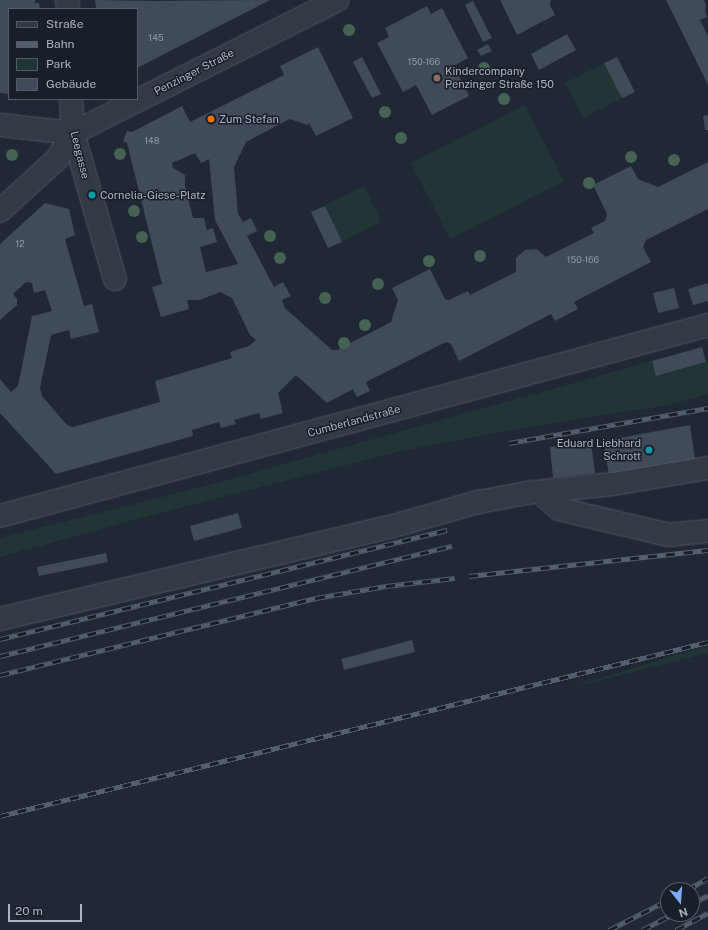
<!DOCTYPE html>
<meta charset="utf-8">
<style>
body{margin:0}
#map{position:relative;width:708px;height:930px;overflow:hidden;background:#1f2834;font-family:"Public Sans",sans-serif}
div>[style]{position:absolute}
.green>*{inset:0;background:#223536}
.building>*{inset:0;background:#404a59}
.roads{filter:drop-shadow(0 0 1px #505763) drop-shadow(0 0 1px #505763)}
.minor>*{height:22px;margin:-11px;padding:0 11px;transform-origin:11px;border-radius:11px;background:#323a45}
.rail>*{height:4.5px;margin-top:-2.25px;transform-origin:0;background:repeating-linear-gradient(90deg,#181f29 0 9px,#545e6c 0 18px);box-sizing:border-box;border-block:1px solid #545e6c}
.trees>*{width:12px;height:12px;margin:-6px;border-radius:50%;background:#466255}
.dots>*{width:11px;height:11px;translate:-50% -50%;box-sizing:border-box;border:2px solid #181f29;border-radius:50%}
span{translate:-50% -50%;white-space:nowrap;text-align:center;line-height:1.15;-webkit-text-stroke:3px #181f29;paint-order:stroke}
.number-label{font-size:9px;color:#919aa8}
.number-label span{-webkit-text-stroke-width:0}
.street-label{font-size:11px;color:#acb4c2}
.poi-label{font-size:11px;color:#acb4c2}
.left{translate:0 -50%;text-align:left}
.right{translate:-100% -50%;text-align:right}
.legend{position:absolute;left:8px;top:8px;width:130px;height:92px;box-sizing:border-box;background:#181f29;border:1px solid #535b66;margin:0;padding:5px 7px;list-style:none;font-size:12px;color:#acb4c2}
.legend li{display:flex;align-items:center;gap:8px;height:20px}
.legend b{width:20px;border:1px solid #535b66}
.north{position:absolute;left:660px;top:882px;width:40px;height:40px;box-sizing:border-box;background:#181f29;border:1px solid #535b66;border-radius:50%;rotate:163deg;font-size:11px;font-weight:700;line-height:16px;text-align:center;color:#acb4c2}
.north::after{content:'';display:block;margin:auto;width:14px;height:18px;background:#7faaf5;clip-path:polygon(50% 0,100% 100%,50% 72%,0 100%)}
.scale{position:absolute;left:8px;top:904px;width:74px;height:18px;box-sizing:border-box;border:2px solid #acb4c2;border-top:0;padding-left:5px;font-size:12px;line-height:14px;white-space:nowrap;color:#acb4c2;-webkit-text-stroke:3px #181f29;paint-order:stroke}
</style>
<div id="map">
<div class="green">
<i style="clip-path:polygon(617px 57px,635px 92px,583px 118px,565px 83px)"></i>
<i style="clip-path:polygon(525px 105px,564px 181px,450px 239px,411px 163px)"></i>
<i style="clip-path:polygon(364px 186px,381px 222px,328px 248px,311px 212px)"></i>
<i style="clip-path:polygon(652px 361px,657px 376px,708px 362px,708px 394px,668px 405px,511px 430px,401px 451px,137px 519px,0 557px,0 538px,217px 483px)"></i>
<i style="clip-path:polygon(708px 645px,708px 653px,562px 690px)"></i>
</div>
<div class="building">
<i style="clip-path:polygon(0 0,35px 0,35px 3px,39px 3px,40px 9px,9px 9px,9px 94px,0 93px)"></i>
<i style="clip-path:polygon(95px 0,154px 1px,270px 0,137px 68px,137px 9px,96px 9px)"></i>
<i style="clip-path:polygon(500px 0,551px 0,550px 5px,555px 15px,517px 35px)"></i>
<i style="clip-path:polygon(666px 0,704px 0,706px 5px,705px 11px,707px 17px,700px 20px,708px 36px,708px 85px)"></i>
<i style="clip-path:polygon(473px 1px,492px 38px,483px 42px,465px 5px)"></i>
<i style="clip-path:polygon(427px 6px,431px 14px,442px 8px,468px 58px,454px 66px,469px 96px,432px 115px,416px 85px,403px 92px,377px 43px,389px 37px,385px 28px)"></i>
<i style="clip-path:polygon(567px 34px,576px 50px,539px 70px,531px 54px)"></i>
<i style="clip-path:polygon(488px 44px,492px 51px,481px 56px,477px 50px)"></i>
<i style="clip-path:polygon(evenodd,318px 47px,353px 118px,316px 136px,309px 123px,307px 125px,290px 119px,246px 142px,234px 167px,238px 214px,243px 222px,251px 218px,257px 231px,247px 236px,274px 287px,283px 282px,291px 296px,282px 300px,285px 308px,332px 350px,337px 350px,391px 322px,398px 300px,392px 288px,430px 269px,445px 299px,449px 300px,468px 291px,470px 295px,516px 272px,516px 258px,525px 250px,537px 249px,546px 257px,594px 233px,591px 228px,605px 221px,607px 214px,593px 185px,631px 166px,638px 179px,658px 187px,708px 162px,708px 209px,646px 240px,643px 247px,651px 262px,574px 302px,578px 309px,555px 321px,551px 314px,459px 361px,451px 344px,446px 342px,366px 382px,370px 391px,357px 397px,353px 389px,327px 403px,296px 375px,278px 393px,283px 413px,261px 419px,259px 413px,234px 420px,236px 424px,221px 428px,219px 422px,192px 430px,193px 436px,56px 474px,0 413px,0 379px,11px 392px,18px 386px,32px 316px,52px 311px,45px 290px,34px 293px,32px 283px,26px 282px,13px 294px,17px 299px,17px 305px,0 320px,0 244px,45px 203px,69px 209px,75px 235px,65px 239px,84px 306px,92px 304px,99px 332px,71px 339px,69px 330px,51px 335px,40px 388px,42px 396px,67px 425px,73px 427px,160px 402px,155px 381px,232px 358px,230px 352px,249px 346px,256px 340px,250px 335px,232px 298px,220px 292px,200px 300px,187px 300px,189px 309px,161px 317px,152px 287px,162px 284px,127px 143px,123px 141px,127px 131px,132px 132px,182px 106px,190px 122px,284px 75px,280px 66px,318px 47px,195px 153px,201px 163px,209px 159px,215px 220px,238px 264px,206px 272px,200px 247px,217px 242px,213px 228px,207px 230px,204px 218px,193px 218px,185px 186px,185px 175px,173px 168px,172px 163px,195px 153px)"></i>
<i style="clip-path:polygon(362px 57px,381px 94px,372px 98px,353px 62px)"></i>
<i style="clip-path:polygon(617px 57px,635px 92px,622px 98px,604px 63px)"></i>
<i style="clip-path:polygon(708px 115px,708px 130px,705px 130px,703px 116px)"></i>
<i style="clip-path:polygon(325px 206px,342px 242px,328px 248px,311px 212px)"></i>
<i style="clip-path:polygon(708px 283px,708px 301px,693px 305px,688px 289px)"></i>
<i style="clip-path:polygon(674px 288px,679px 308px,658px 313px,653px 293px)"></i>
<i style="clip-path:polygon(702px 347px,706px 362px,656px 376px,652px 361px)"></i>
<i style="clip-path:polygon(690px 425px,695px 459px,609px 475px,603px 441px)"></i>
<i style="clip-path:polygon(591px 442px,595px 473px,553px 478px,550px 447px)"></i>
<i style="clip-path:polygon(238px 513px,242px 528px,194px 541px,190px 526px)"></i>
<i style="clip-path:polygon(106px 553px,108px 562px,39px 576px,37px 567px)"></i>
<i style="clip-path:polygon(412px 640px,415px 652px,344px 670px,341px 659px)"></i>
</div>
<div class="roads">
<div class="minor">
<i style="left:67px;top:0;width:9px;rotate:84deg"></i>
<i style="left:71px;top:99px;width:34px;rotate:87deg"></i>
<i style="left:73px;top:133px;width:152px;rotate:74deg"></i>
<i style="left:0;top:125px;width:73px;rotate:6.3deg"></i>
<i style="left:73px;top:133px;width:296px;rotate:-26.7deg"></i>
<i style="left:0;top:211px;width:77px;rotate:-42.4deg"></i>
<i style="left:57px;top:159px;width:31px;rotate:-58deg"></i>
<i style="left:540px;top:492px;width:25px;rotate:42deg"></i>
<i style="left:559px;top:509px;width:113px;rotate:13.3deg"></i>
<i style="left:669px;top:535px;width:39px;rotate:-6deg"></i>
<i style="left:0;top:516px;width:733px;rotate:-15.1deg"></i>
<i style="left:0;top:619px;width:401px;rotate:-13.3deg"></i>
<i style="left:390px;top:527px;width:91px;rotate:-15.9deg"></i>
<i style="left:478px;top:502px;width:50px;rotate:-10.4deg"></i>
<i style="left:527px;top:493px;width:86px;rotate:-6deg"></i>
<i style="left:613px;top:484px;width:96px;rotate:-9.6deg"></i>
</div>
</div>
<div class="rail">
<i style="left:509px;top:443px;width:202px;rotate:-10deg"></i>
<i style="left:469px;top:576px;width:240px;rotate:-6.2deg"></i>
<i style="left:0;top:639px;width:460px;rotate:-13.7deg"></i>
<i style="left:0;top:656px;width:465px;rotate:-13.7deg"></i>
<i style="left:0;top:675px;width:325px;rotate:-13.7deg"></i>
<i style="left:316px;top:598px;width:71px;rotate:-9.7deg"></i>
<i style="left:386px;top:586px;width:69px;rotate:-6.6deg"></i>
<i style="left:0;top:816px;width:729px;rotate:-13.81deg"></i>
<i style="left:687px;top:890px;width:24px;rotate:-30deg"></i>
<i style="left:692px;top:904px;width:18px;rotate:-29deg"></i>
<i style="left:609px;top:930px;width:66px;rotate:-27deg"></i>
<i style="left:642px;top:930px;width:35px;rotate:-27deg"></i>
<i style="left:676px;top:930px;width:36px;rotate:-28deg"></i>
</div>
<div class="trees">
<i style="left:349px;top:30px"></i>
<i style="left:484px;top:68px"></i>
<i style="left:504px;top:99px"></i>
<i style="left:385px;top:112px"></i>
<i style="left:401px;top:138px"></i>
<i style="left:120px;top:154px"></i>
<i style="left:12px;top:155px"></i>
<i style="left:631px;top:157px"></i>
<i style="left:674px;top:160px"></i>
<i style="left:589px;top:183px"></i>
<i style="left:134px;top:211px"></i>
<i style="left:270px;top:236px"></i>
<i style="left:142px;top:237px"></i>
<i style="left:480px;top:256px"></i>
<i style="left:280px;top:258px"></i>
<i style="left:429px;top:261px"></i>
<i style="left:378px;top:284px"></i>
<i style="left:325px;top:298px"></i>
<i style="left:365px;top:325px"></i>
<i style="left:344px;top:343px"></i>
</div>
<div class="dots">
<i style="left:437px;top:78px;background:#8d6e63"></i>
<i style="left:211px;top:119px;background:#e8710a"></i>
<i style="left:92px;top:195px;background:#0f9aa8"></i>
<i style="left:649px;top:450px;background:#0f9aa8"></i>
</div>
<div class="number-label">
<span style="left:156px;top:38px">145</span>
<span style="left:424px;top:62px">150-166</span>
<span style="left:152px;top:141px">148</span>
<span style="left:20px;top:244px">12</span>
<span style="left:583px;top:260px">150-166</span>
</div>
<div class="street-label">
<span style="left:194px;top:72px;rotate:-27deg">Penzinger Straße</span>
<span style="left:80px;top:155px;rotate:76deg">Leegasse</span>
<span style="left:354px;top:421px;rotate:-15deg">Cumberlandstraße</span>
</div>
<div class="poi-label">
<span class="left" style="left:445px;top:78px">Kindercompany<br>Penzinger Straße 150</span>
<span class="left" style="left:219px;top:119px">Zum Stefan</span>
<span class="left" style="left:100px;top:195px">Cornelia-Giese-Platz</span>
<span class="right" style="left:641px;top:450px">Eduard Liebhard<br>Schrott</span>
</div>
<ul class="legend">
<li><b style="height:5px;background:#323a45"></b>Straße</li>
<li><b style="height:5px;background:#545e6c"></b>Bahn</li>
<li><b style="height:11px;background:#223536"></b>Park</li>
<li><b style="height:11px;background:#404a59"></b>Gebäude</li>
</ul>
<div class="north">N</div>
<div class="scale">20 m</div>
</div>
